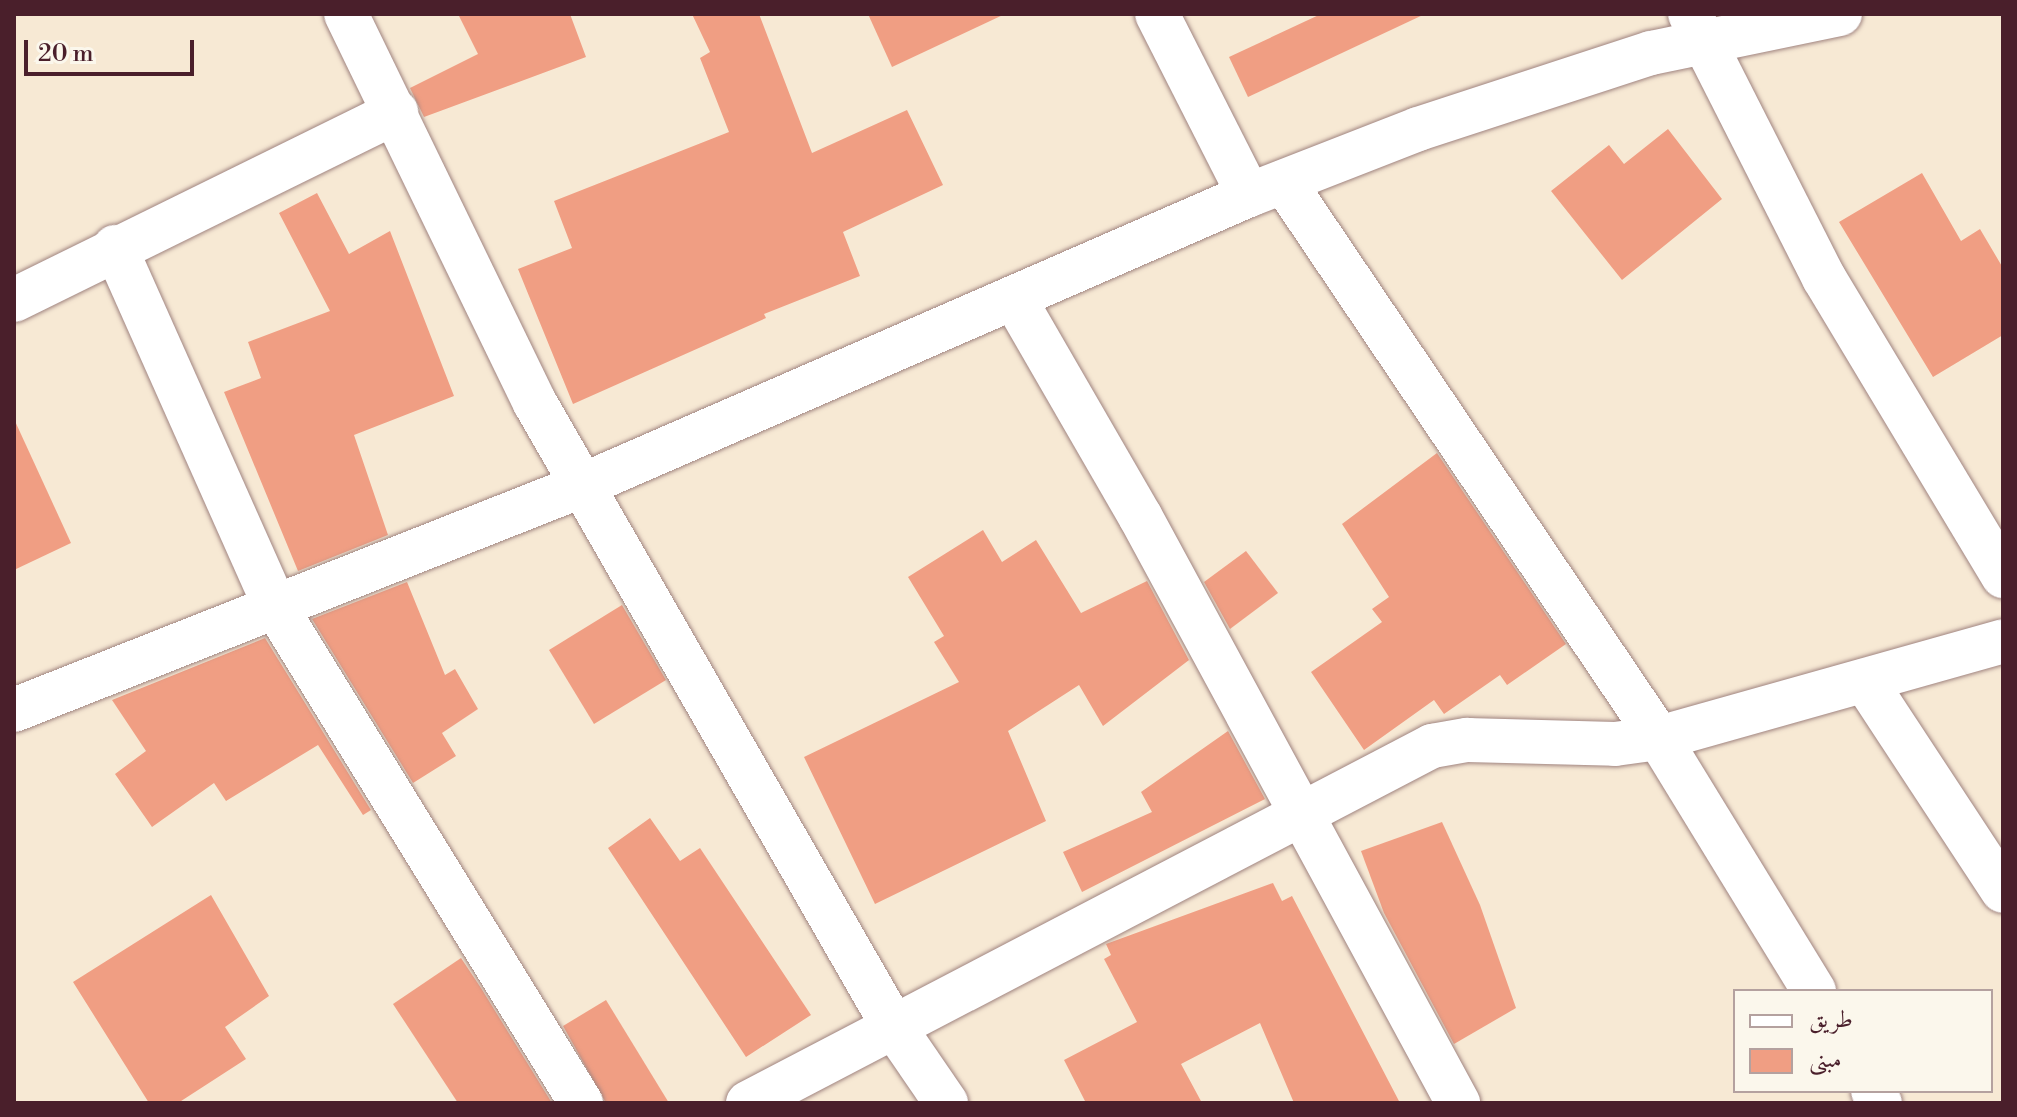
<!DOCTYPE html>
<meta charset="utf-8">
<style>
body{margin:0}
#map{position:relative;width:2017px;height:1117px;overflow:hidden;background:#f7e9d4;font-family:"Libre Bodoni",Amiri,serif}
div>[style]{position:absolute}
.building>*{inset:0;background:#f09e83}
.roads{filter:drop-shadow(0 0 2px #a08480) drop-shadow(0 0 2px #a08480)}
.street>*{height:44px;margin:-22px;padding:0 22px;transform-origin:22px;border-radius:22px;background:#fff}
.secondary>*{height:44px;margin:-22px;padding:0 22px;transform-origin:22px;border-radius:22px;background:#fff}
span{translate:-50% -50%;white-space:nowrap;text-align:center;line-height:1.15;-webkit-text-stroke:6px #fbf7ec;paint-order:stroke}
.frame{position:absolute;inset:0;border:16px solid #4a1f2b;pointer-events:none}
.legend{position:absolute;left:1733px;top:989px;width:260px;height:104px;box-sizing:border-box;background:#fbf7ec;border:2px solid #b4a19f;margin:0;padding:10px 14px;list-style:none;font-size:24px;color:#4a1f2b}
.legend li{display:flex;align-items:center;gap:16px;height:40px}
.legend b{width:40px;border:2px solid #b4a19f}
.scale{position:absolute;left:24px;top:40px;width:170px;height:36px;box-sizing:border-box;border:4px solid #4a1f2b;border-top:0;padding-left:10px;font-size:24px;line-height:28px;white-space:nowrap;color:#4a1f2b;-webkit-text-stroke:6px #fbf7ec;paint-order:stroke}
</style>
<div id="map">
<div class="building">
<i style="clip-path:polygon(458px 14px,570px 14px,586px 57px,424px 117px,410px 88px,478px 54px)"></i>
<i style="clip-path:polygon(692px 14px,759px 14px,812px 153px,907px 110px,943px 185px,843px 232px,860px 276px,764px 314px,766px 318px,573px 404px,518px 269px,572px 248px,554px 201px,729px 132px,700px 58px,710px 52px)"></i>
<i style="clip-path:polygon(868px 14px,1005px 14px,892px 67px)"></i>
<i style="clip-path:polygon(1321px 14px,1425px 14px,1248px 97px,1229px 57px)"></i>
<i style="clip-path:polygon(1668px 129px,1722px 199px,1622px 280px,1551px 191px,1609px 145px,1624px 164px)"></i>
<i style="clip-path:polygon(1922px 173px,1961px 241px,1980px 229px,2003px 268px,2003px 335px,1933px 377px,1839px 222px)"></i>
<i style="clip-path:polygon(317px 193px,349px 254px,390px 231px,454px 396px,354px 435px,388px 535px,298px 571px,224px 392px,261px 378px,248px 342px,330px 311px,279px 213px)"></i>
<i style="clip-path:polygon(14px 419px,71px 543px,14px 570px)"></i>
<i style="clip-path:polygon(1437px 453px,1566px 644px,1507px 685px,1500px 675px,1444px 714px,1434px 700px,1364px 750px,1311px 672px,1382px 622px,1372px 609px,1389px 597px,1342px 524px)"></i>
<i style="clip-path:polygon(983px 530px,1002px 562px,1036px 540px,1081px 613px,1147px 581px,1189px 660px,1103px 726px,1079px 685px,1008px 731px,1046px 821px,875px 904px,804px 757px,959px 682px,934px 642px,944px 636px,908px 577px)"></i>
<i style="clip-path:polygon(1246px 551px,1278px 593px,1230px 629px,1204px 582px)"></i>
<i style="clip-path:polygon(407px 582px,445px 675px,455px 669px,478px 709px,442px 733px,456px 756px,413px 783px,312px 619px)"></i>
<i style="clip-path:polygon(622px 605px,666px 680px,594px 724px,549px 650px)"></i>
<i style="clip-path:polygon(265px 638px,371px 810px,363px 815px,318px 745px,226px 801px,214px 783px,152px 827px,115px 774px,146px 751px,112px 700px)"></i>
<i style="clip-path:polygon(1228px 731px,1265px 799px,1082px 892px,1063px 852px,1152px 812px,1141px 792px)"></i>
<i style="clip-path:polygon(650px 818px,680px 861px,700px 848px,811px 1015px,746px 1057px,608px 848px)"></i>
<i style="clip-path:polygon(1442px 822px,1480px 905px,1516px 1008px,1454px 1044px,1384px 913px,1361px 851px)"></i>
<i style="clip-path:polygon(1273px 883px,1282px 901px,1292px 896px,1400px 1103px,1294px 1103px,1260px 1023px,1181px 1064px,1202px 1103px,1086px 1103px,1064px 1060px,1137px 1022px,1104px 959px,1111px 955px,1106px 944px)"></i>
<i style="clip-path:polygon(211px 895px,269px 996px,225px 1027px,246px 1059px,178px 1103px,149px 1103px,73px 982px)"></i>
<i style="clip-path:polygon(461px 958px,481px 988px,552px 1103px,458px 1103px,393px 1004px)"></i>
<i style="clip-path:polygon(606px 1000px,669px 1103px,606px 1103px,563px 1026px)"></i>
</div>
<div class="roads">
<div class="street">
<i style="left:346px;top:14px;width:432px;rotate:64.1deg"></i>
<i style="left:535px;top:403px;width:716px;rotate:60.11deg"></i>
<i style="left:892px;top:1024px;width:96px;rotate:55.6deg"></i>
<i style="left:1157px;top:14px;width:203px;rotate:63.1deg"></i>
<i style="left:1690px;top:14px;width:296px;rotate:63.1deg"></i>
<i style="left:1824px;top:278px;width:348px;rotate:59deg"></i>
<i style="left:1284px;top:182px;width:671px;rotate:56deg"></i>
<i style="left:1659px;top:738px;width:297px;rotate:58.5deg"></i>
<i style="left:115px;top:247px;width:393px;rotate:66deg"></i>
<i style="left:275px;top:606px;width:584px;rotate:58.38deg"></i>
<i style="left:1014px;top:298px;width:252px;rotate:60deg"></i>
<i style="left:1140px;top:516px;width:668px;rotate:61.55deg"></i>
<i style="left:14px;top:300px;width:426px;rotate:-26.2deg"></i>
<i style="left:1865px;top:681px;width:251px;rotate:56.7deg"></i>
<i style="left:1873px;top:1091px;width:14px;rotate:60deg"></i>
<i style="left:748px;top:1103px;width:772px;rotate:-27.56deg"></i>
<i style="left:1432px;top:746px;width:36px;rotate:-10deg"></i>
<i style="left:1467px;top:740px;width:148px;rotate:1.5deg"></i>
<i style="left:1615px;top:744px;width:44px;rotate:-7.8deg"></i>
<i style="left:1659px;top:738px;width:357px;rotate:-15.7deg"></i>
</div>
<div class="secondary">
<i style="left:14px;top:710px;width:610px;rotate:-21.56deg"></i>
<i style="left:581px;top:486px;width:729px;rotate:-23.54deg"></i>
<i style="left:1249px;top:195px;width:181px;rotate:-21.3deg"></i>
<i style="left:1418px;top:129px;width:245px;rotate:-18.1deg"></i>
<i style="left:1651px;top:53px;width:193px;rotate:-11.7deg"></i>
</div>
</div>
<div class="frame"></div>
<ul class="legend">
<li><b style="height:10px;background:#fff"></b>طريق</li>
<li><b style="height:22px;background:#f09e83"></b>مبنى</li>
</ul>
<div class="scale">20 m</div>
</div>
